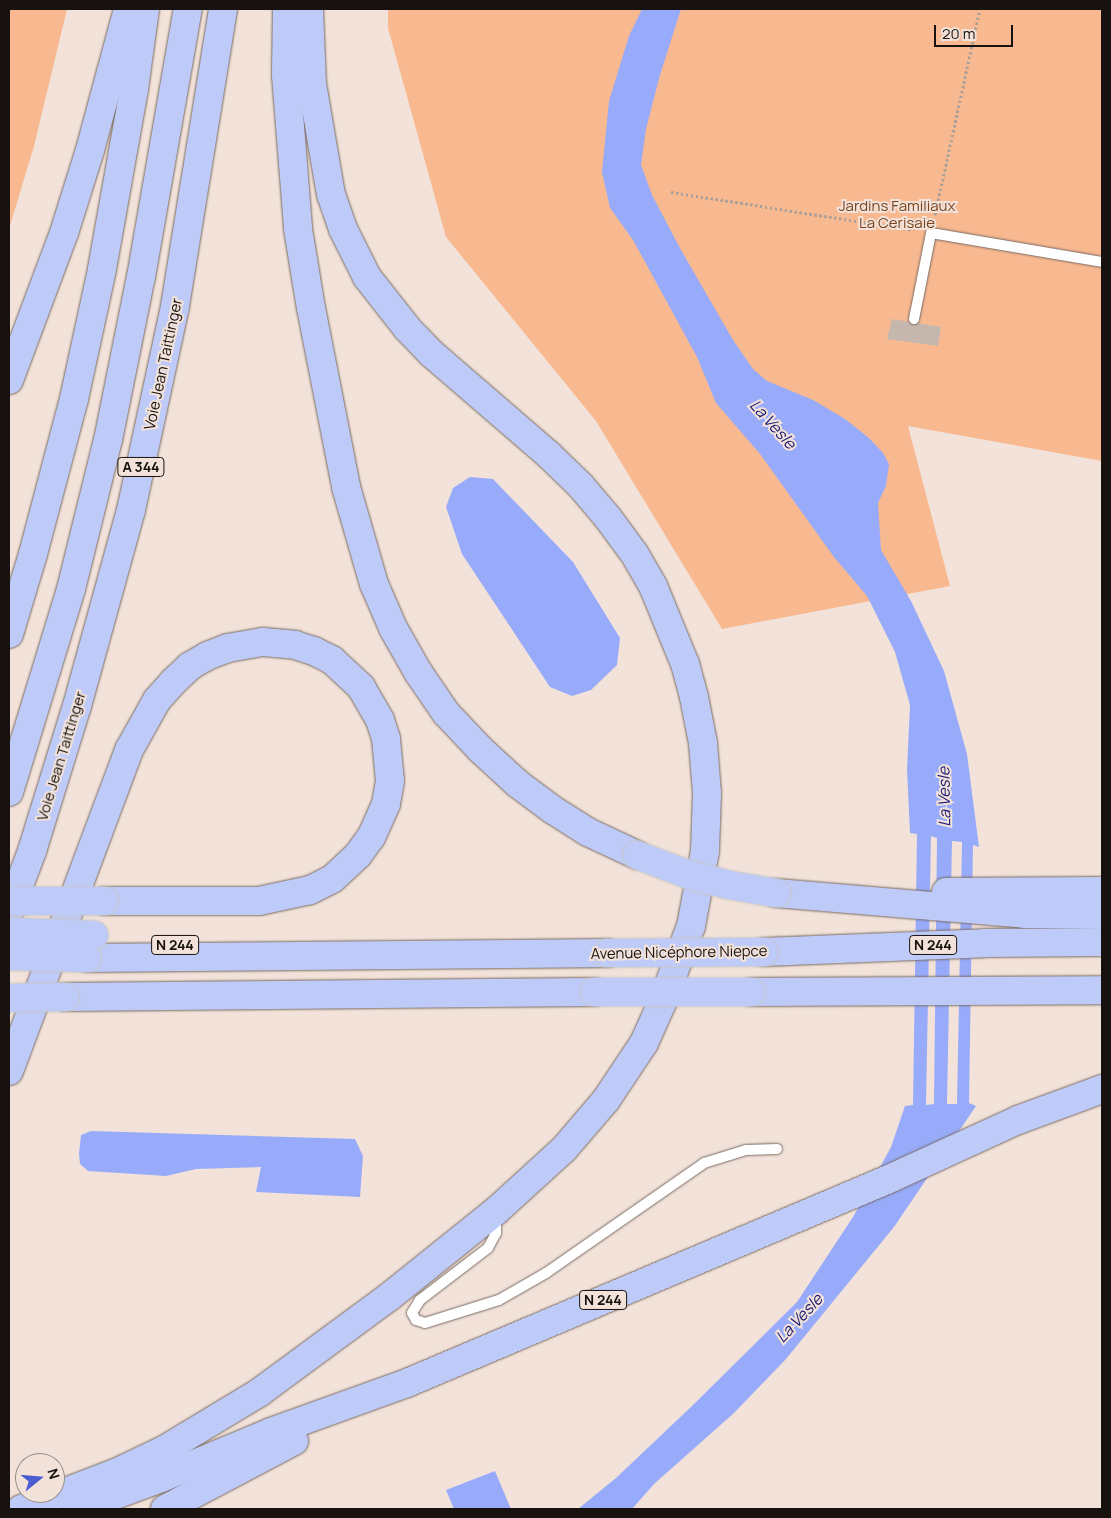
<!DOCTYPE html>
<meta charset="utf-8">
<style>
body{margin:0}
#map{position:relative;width:1111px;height:1518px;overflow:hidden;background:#f2e2d9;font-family:Manrope,sans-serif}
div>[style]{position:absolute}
.green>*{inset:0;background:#f8b890}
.water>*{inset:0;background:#98abfa}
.building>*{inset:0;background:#c6b7ae}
.path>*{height:3px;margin-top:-1.5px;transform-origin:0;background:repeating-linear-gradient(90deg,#aca099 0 2.5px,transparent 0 5px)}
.roads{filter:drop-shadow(0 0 1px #796b63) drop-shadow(0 0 1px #796b63)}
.lane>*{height:10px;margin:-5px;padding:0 5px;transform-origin:5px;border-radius:5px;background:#fff}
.highway>*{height:28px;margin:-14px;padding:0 14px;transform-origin:14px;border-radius:14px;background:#becbf9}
.bridges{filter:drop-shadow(0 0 1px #c7c6c5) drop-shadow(0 0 1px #c7c6c5)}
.highway-bridge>*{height:28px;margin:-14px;padding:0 14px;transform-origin:14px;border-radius:14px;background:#becbf9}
span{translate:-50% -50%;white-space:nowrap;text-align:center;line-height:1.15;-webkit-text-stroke:4px #f2e2d9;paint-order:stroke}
.shield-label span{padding:1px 4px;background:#f2e2d9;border:1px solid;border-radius:4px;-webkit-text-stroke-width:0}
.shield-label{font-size:14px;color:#17120f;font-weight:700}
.park-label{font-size:15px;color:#78441f}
.street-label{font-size:15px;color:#17120f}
.water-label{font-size:16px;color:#1b1d75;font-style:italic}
.frame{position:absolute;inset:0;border:10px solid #17120f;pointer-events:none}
.north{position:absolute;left:15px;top:1453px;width:50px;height:50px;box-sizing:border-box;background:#f2e2d9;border:1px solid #9a8f88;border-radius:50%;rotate:73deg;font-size:14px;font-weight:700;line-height:20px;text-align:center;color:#17120f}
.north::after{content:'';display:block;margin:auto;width:18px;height:22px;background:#4b5cd1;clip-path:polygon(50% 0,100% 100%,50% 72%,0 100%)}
.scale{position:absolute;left:934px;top:25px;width:79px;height:22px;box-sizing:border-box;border:2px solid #17120f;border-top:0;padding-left:6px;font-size:15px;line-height:18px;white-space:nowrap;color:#17120f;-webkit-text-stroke:4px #f2e2d9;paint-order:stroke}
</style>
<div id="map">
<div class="green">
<i style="clip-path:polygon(9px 9px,67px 9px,34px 146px,9px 229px)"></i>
<i style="clip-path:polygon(388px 9px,1102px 9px,1102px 461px,908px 426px,950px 586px,722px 629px,596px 421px,446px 237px,388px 28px)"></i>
</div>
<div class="water">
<i style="clip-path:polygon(evenodd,642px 9px,681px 9px,660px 75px,646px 129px,641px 165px,652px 195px,681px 250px,733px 340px,753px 369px,767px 381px,813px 400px,845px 419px,869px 438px,883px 453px,889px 464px,886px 486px,878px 503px,881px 550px,911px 601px,944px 671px,967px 754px,979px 847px,973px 845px,969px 1103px,976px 1106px,894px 1227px,786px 1359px,734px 1413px,654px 1484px,632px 1509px,578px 1509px,616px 1478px,692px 1406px,797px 1302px,853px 1217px,891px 1147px,905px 1106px,913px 1105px,917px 834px,910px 833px,907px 769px,910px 705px,895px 652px,867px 596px,834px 557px,760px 454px,716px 403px,697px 357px,633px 240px,610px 208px,602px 172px,609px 101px,629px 36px,642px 9px,931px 836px,937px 838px,934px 1104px,926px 1105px,931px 836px,642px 9px,952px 841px,962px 842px,957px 1104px,947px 1104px,952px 841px)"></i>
<i style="clip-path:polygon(470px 477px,493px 479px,573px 562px,620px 638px,617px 665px,591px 690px,572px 696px,550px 687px,462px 554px,446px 507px,453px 488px)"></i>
<i style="clip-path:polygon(91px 1131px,355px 1139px,363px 1156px,360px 1197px,256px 1192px,261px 1167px,196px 1169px,166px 1176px,88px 1171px,80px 1164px,79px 1154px,81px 1135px)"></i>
<i style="clip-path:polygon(495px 1471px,511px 1509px,454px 1509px,446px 1490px)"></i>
</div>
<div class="building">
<i style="clip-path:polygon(892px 319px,941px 327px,938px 346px,887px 339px)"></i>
</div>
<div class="path">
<i style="left:671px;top:192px;width:245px;rotate:8.9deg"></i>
<i style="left:935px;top:215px;width:211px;rotate:-77.7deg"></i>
</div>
<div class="roads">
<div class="lane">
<i style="left:914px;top:319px;width:88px;rotate:-78.8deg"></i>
<i style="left:931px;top:233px;width:173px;rotate:9.6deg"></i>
<i style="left:496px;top:1217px;width:16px;rotate:90deg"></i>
<i style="left:496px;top:1233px;width:17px;rotate:118deg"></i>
<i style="left:488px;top:1248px;width:86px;rotate:142.6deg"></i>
<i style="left:420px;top:1300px;width:15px;rotate:122deg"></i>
<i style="left:412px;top:1313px;width:8px;rotate:60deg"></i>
<i style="left:416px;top:1320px;width:9px;rotate:18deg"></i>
<i style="left:425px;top:1323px;width:77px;rotate:-17.3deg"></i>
<i style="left:499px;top:1300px;width:54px;rotate:-29.9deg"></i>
<i style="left:546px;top:1273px;width:193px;rotate:-34.8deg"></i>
<i style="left:704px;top:1163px;width:44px;rotate:-17.2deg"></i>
<i style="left:746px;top:1150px;width:31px;rotate:-2deg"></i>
</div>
<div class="highway">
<i style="left:287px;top:9px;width:66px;rotate:90.9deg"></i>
<i style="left:286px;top:75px;width:154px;rotate:85.5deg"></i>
<i style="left:298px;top:229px;width:80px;rotate:80.7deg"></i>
<i style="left:311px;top:308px;width:182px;rotate:78.9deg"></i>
<i style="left:346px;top:487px;width:101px;rotate:73.9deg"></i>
<i style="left:374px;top:584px;width:48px;rotate:66.6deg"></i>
<i style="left:393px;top:628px;width:51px;rotate:60.4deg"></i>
<i style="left:418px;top:672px;width:50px;rotate:55.7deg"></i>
<i style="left:446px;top:713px;width:51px;rotate:46.6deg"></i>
<i style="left:481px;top:750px;width:50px;rotate:42.6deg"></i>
<i style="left:518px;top:784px;width:44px;rotate:36.6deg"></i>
<i style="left:553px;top:810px;width:41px;rotate:32.2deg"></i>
<i style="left:588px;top:832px;width:54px;rotate:25.1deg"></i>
<i style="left:9px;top:380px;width:157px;rotate:-69.5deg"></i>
<i style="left:64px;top:233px;width:87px;rotate:-72.6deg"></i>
<i style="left:90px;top:150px;width:146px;rotate:-74.9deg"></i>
<i style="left:9px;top:634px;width:84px;rotate:-73.3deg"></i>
<i style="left:33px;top:554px;width:160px;rotate:-75.2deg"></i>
<i style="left:74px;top:399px;width:133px;rotate:-77.8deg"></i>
<i style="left:102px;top:269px;width:183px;rotate:-79.9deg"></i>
<i style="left:134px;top:89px;width:81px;rotate:-82.2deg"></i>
<i style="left:9px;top:792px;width:212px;rotate:-73deg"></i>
<i style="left:71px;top:589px;width:154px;rotate:-76.1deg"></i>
<i style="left:108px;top:440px;width:166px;rotate:-78.6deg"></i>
<i style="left:141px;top:277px;width:272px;rotate:-80.1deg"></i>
<i style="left:946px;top:892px;width:156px;rotate:-0.4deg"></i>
<i style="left:776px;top:893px;width:250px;rotate:4.8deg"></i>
<i style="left:1025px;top:914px;width:77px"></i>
<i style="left:9px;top:912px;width:65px;rotate:-69.3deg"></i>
<i style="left:32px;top:851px;width:152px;rotate:-72.8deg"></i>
<i style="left:77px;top:706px;width:203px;rotate:-74.6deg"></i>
<i style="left:131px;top:510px;width:209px;rotate:-77.8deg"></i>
<i style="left:175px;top:306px;width:301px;rotate:-80.8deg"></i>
<i style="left:764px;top:952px;width:220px;rotate:-2.3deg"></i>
<i style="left:984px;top:943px;width:118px;rotate:-0.5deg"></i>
<i style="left:87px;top:958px;width:521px;rotate:-0.55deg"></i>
<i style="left:751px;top:992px;width:351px;rotate:-0.3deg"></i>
<i style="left:65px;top:997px;width:530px;rotate:-0.54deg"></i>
<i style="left:9px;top:1071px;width:343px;rotate:-69.5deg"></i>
<i style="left:129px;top:750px;width:57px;rotate:-60.8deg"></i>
<i style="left:157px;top:700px;width:24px;rotate:-48deg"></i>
<i style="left:173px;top:682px;width:23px;rotate:-43deg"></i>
<i style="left:190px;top:666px;width:20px;rotate:-30deg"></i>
<i style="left:207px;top:656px;width:22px;rotate:-21deg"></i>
<i style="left:228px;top:648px;width:36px;rotate:-10deg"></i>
<i style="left:263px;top:642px;width:32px;rotate:5deg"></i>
<i style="left:295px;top:645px;width:20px;rotate:18deg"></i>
<i style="left:314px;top:651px;width:20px;rotate:27deg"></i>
<i style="left:332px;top:660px;width:40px;rotate:43deg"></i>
<i style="left:361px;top:687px;width:38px;rotate:60deg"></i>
<i style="left:380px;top:720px;width:20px;rotate:72deg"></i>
<i style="left:386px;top:739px;width:42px;rotate:84.6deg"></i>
<i style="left:390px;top:781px;width:23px;rotate:100deg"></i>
<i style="left:386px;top:804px;width:36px;rotate:114deg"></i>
<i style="left:371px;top:837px;width:22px;rotate:126deg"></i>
<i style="left:358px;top:855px;width:35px;rotate:137deg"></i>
<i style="left:332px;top:879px;width:25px;rotate:153deg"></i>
<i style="left:310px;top:890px;width:52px;rotate:167.8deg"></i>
<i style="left:259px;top:901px;width:155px;rotate:180deg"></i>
<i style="left:21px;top:1509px;width:104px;rotate:-20.9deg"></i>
<i style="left:118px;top:1472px;width:51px;rotate:-25.6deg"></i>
<i style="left:164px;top:1450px;width:112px;rotate:-31.1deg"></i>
<i style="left:260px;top:1392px;width:160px;rotate:-36.4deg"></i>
<i style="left:389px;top:1297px;width:137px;rotate:-38.8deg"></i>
<i style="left:496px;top:1211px;width:92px;rotate:-42.4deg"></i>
<i style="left:564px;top:1149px;width:65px;rotate:-49.4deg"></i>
<i style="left:606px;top:1100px;width:69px;rotate:-56.3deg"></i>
<i style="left:644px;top:1043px;width:44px;rotate:-65.8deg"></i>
<i style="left:662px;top:1003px;width:82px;rotate:-69.4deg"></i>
<i style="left:691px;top:926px;width:76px;rotate:-79.4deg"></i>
<i style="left:705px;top:851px;width:58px;rotate:-88deg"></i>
<i style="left:707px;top:793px;width:50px;rotate:-94.6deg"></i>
<i style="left:703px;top:743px;width:47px;rotate:-101.1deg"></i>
<i style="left:694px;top:697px;width:34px;rotate:-105deg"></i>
<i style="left:685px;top:664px;width:84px;rotate:-112.3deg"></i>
<i style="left:653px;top:586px;width:39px;rotate:-120deg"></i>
<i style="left:633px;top:552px;width:42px;rotate:-126.3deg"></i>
<i style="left:608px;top:518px;width:42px;rotate:-130.2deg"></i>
<i style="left:581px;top:486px;width:45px;rotate:-135.9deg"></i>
<i style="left:549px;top:455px;width:155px;rotate:-139.2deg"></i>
<i style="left:432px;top:354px;width:36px;rotate:-134deg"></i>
<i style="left:407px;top:328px;width:65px;rotate:-128.1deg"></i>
<i style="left:367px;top:277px;width:54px;rotate:-116.6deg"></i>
<i style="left:343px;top:229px;width:36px;rotate:-109deg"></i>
<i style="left:331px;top:195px;width:113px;rotate:-99.7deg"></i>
<i style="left:312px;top:84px;width:75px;rotate:-92.3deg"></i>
<i style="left:78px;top:1509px;width:89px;rotate:-20.5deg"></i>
<i style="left:161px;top:1478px;width:119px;rotate:-22.7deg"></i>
<i style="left:271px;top:1432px;width:145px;rotate:-19.8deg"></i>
<i style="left:407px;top:1383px;width:523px;rotate:-22.94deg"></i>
<i style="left:889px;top:1179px;width:142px;rotate:-24.6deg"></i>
<i style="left:1018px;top:1120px;width:90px;rotate:-20.3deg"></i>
<i style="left:165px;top:1509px;width:146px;rotate:-27.8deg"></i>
</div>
</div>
<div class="bridges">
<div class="highway-bridge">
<i style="left:637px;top:855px;width:53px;rotate:20.8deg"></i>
<i style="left:687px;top:874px;width:43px;rotate:14.7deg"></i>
<i style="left:729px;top:885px;width:48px;rotate:9.7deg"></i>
<i style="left:9px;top:901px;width:95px"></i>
<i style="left:9px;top:932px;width:85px;rotate:2deg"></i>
<i style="left:608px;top:953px;width:156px;rotate:-0.4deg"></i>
<i style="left:9px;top:956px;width:78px;rotate:1.5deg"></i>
<i style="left:595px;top:992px;width:156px"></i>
<i style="left:9px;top:998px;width:56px;rotate:-1deg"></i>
</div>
</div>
<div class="shield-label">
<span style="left:141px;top:467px">A 344</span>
<span style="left:175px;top:945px">N 244</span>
<span style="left:933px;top:945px">N 244</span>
<span style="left:603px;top:1300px">N 244</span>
</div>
<div class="park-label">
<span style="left:897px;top:214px">Jardins Familiaux<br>La Cerisaie</span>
</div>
<div class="street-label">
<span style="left:163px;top:364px;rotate:-78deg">Voie Jean Taittinger</span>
<span style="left:61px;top:756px;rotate:-73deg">Voie Jean Taittinger</span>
<span style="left:679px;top:952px;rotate:-1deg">Avenue Nicéphore Niepce</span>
</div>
<div class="water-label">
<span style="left:773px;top:424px;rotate:48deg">La Vesle</span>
<span style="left:944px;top:797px;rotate:-91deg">La Vesle</span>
<span style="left:799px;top:1318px;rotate:-47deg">La Vesle</span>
</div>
<div class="frame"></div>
<div class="north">N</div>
<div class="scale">20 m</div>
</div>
